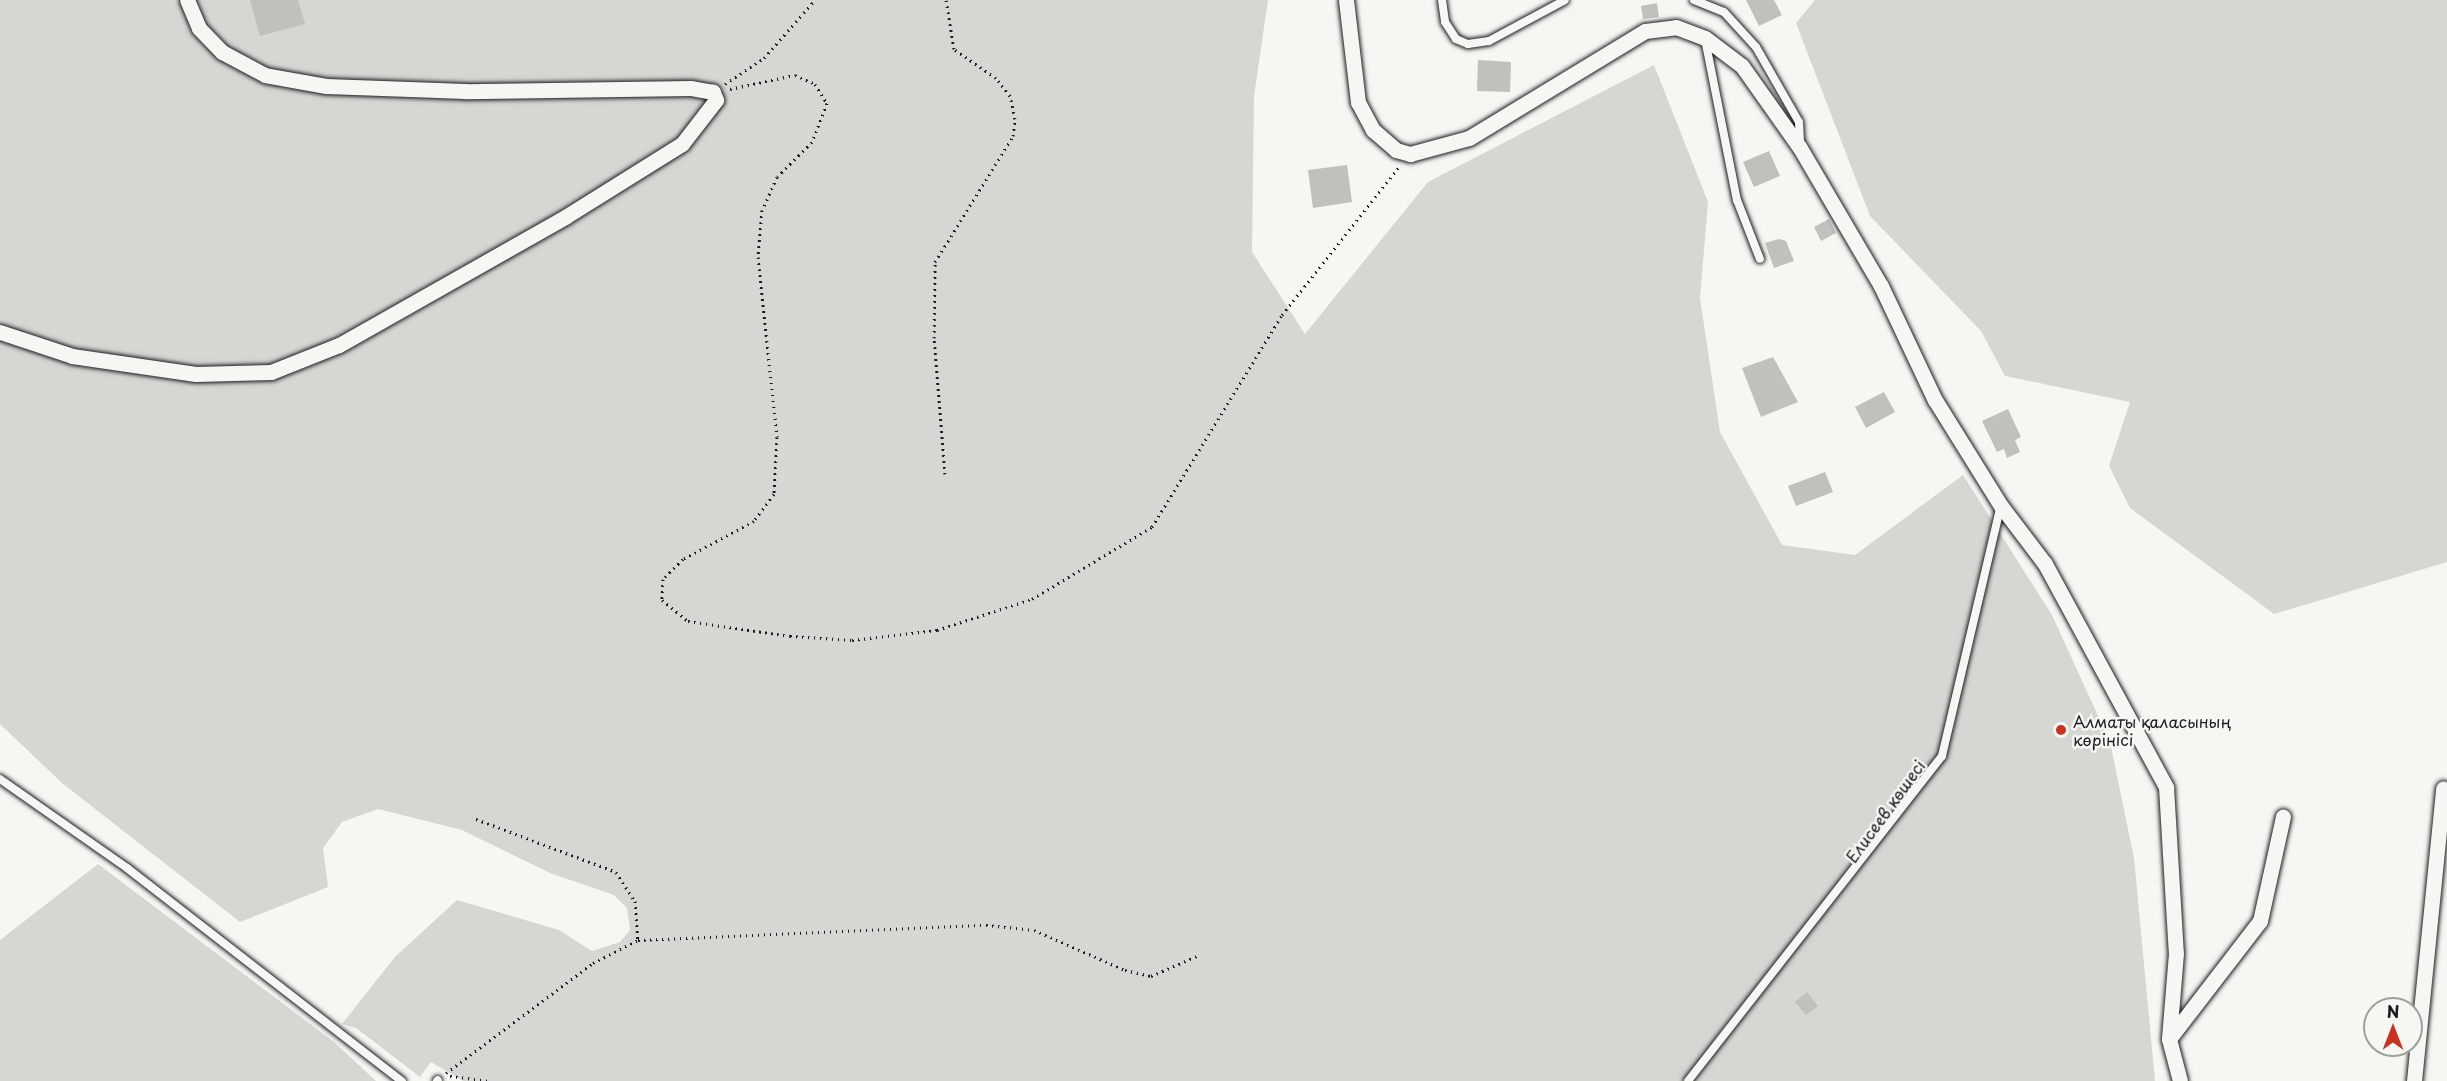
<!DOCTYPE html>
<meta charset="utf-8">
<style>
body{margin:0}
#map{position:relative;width:2447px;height:1081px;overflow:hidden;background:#f6f6f2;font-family:"Playpen Sans",sans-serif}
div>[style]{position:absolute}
.green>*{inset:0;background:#d6d6d2}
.building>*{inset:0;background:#c0c0bd}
.path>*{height:3px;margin-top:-1.5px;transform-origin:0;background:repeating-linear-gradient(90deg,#1c1c1c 0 1.5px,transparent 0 6px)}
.roads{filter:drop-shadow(0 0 2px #1c1c1c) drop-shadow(0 0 2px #1c1c1c)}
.lane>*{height:8px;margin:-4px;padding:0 4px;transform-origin:4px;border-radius:4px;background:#f6f6f2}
.street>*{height:15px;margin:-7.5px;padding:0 7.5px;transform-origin:7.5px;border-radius:7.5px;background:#f6f6f2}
.dots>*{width:16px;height:16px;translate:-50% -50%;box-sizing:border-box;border:3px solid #f6f6f2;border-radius:50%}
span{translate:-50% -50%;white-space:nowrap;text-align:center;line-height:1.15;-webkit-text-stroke:5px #f6f6f2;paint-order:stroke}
.poi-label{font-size:16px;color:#1c1c1c}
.left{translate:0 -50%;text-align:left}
.street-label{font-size:16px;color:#1c1c1c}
.north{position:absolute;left:2363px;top:997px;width:60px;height:60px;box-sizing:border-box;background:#f6f6f2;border:2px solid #9f9f9c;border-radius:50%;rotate:0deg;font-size:16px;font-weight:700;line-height:24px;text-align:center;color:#1c1c1c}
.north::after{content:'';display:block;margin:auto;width:21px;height:27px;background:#c8321e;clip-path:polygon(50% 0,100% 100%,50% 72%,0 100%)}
</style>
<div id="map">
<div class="green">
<i style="clip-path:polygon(0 0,1268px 0,1254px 96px,1252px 252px,1305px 334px,1428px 182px,1654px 65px,1708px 202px,1700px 298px,1720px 432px,1782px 545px,1855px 555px,1963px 475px,2052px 615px,2110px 742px,2134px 858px,2155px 1081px,463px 1081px,431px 1062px,420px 1077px,356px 1028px,342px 1024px,395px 957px,457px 900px,559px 930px,592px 951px,620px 942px,630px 930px,627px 908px,614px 895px,550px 873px,462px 830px,378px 809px,342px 822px,323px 848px,328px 887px,240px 922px,62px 783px,0 724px)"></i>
<i style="clip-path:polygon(1815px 0,2447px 0,2447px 562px,2274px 614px,2130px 508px,2109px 466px,2130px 402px,2005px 376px,1981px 331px,1870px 216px,1796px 23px)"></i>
<i style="clip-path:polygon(98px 864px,334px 1042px,376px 1081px,0 1081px,0 940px)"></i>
</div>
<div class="building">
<i style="clip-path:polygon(250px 0,298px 0,305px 24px,260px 36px)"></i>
<i style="clip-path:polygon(1746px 0,1774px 0,1782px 15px,1759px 26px)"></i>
<i style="clip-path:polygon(1657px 3px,1659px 17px,1643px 19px,1641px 6px)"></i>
<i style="clip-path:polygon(1478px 60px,1511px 62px,1510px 92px,1477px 91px)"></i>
<i style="clip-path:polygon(1769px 151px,1780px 176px,1754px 187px,1743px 162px)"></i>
<i style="clip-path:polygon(1347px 165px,1352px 202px,1313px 208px,1308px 170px)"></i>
<i style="clip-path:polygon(1829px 219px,1836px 233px,1821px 241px,1814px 227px)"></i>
<i style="clip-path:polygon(1779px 239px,1786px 241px,1794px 261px,1774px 268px,1765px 243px)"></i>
<i style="clip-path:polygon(1773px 357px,1798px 402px,1761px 417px,1742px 368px)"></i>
<i style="clip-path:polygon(1884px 392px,1895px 412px,1866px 428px,1855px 407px)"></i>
<i style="clip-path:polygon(2008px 409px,2021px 437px,2015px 440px,2020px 452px,2007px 458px,2004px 449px,1997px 452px,1982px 421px)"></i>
<i style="clip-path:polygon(1825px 472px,1833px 492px,1796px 506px,1788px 486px)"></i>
<i style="clip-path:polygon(1807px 992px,1818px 1006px,1806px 1015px,1795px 1002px)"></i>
</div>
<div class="path">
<i style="left:725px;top:84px;width:47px;rotate:-33.7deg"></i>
<i style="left:764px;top:58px;width:77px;rotate:-48.7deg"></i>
<i style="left:730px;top:89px;width:66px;rotate:-12.2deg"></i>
<i style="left:795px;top:75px;width:22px;rotate:24deg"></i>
<i style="left:815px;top:84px;width:22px;rotate:58deg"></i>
<i style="left:827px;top:103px;width:42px;rotate:111deg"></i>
<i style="left:812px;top:142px;width:49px;rotate:135deg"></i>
<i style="left:777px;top:177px;width:36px;rotate:114deg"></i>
<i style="left:762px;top:210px;width:47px;rotate:94.9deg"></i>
<i style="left:758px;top:257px;width:181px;rotate:84deg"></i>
<i style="left:777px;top:437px;width:57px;rotate:93deg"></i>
<i style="left:774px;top:494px;width:34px;rotate:127deg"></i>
<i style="left:754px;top:521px;width:81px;rotate:151.8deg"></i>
<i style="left:683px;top:559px;width:28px;rotate:135deg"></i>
<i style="left:663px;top:579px;width:21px;rotate:93deg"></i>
<i style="left:662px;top:600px;width:33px;rotate:39deg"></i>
<i style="left:688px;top:621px;width:103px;rotate:8.4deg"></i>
<i style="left:790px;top:636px;width:62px;rotate:3.7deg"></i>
<i style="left:852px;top:640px;width:86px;rotate:-6.7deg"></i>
<i style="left:937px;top:630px;width:100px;rotate:-18.1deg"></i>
<i style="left:1032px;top:599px;width:140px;rotate:-31deg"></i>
<i style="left:1152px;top:527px;width:249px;rotate:-58.5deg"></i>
<i style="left:1282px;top:315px;width:189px;rotate:-51.7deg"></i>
<i style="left:945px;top:474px;width:136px;rotate:-94.6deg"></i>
<i style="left:934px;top:338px;width:76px;rotate:-89.2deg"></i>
<i style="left:935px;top:262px;width:148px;rotate:-58.2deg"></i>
<i style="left:1013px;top:136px;width:17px;rotate:-83deg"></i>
<i style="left:1015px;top:119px;width:24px;rotate:-102deg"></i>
<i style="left:1010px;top:96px;width:23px;rotate:-128deg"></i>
<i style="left:996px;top:78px;width:51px;rotate:-145.4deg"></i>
<i style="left:954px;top:49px;width:50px;rotate:-99.3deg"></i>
<i style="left:476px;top:819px;width:150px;rotate:20.7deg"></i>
<i style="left:616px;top:872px;width:35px;rotate:57deg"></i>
<i style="left:635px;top:901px;width:39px;rotate:86deg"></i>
<i style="left:446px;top:1073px;width:184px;rotate:-36.8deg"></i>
<i style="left:593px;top:963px;width:51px;rotate:-27.1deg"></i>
<i style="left:638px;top:940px;width:348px;rotate:-2.5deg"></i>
<i style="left:986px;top:925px;width:48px;rotate:5.9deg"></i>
<i style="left:1034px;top:930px;width:99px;rotate:23.7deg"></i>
<i style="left:1125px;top:970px;width:27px;rotate:13deg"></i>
<i style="left:1151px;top:976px;width:50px;rotate:-23.5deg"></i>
<i style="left:450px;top:1076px;width:40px;rotate:7.1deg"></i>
</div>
<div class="roads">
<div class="lane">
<i style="left:1442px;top:0;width:22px;rotate:82deg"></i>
<i style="left:1445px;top:22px;width:20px;rotate:57deg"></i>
<i style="left:1456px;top:39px;width:13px;rotate:23deg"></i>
<i style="left:1468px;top:44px;width:21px;rotate:-8deg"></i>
<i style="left:1489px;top:41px;width:86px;rotate:-28.3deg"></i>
<i style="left:1694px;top:0;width:32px;rotate:22deg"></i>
<i style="left:1724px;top:12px;width:47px;rotate:47.6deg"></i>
<i style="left:1756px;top:47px;width:86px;rotate:60.2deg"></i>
<i style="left:1799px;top:122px;width:21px;rotate:87deg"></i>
<i style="left:1705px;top:39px;width:164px;rotate:78.8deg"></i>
<i style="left:1737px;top:200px;width:63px;rotate:68.7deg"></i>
<i style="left:0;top:779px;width:155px;rotate:35deg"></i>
<i style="left:127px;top:868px;width:348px;rotate:37.8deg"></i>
<i style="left:437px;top:1081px;width:1px;rotate:-45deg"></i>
<i style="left:1688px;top:1081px;width:412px;rotate:-52deg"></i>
<i style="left:1942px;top:756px;width:255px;rotate:-76.8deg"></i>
</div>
<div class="street">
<i style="left:1346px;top:0;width:103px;rotate:83.3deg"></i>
<i style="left:1358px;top:102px;width:32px;rotate:62deg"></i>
<i style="left:1373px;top:130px;width:30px;rotate:41deg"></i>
<i style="left:1396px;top:150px;width:15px;rotate:16deg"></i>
<i style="left:1410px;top:154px;width:61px;rotate:-15.2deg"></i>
<i style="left:1469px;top:138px;width:206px;rotate:-31.3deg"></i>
<i style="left:1645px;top:31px;width:31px;rotate:-7deg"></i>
<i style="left:1676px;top:27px;width:31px;rotate:21deg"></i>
<i style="left:1705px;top:38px;width:46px;rotate:37.1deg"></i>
<i style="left:1742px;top:66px;width:100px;rotate:54.7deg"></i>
<i style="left:1800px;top:148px;width:160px;rotate:59.6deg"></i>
<i style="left:1881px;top:286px;width:126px;rotate:64.7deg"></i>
<i style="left:1935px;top:400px;width:125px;rotate:58.1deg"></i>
<i style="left:2001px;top:506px;width:73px;rotate:52.8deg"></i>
<i style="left:2045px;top:564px;width:254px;rotate:61.5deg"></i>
<i style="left:2166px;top:787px;width:166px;rotate:86.6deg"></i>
<i style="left:2176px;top:953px;width:86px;rotate:94.7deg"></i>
<i style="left:2169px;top:1039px;width:43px;rotate:75.3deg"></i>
<i style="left:0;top:332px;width:76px;rotate:18.4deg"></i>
<i style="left:72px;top:356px;width:125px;rotate:8.3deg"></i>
<i style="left:196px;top:374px;width:75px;rotate:-1.5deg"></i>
<i style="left:271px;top:372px;width:73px;rotate:-21.7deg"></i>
<i style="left:339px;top:345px;width:260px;rotate:-29.5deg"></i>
<i style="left:565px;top:217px;width:138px;rotate:-32deg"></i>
<i style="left:682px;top:144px;width:56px;rotate:-52.3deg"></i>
<i style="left:716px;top:100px;width:9px;rotate:-111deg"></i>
<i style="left:713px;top:92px;width:22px;rotate:-170deg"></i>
<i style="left:691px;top:88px;width:226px;rotate:179.2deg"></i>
<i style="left:465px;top:91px;width:139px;rotate:-177.9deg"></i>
<i style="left:326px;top:86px;width:62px;rotate:-169.8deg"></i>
<i style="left:265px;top:75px;width:49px;rotate:-151.9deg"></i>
<i style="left:222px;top:52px;width:33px;rotate:-134deg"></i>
<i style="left:199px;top:28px;width:30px;rotate:-113deg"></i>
<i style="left:2169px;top:1039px;width:149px;rotate:-52.4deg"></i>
<i style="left:2260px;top:921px;width:107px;rotate:-77.6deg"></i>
<i style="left:2414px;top:1081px;width:294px;rotate:-84.3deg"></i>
</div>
</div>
<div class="dots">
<i style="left:2061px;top:730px;background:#c8321e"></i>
</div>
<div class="poi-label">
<span class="left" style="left:2073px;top:730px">Алматы қаласының<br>көрінісі</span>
</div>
<div class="street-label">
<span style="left:1885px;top:811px;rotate:-54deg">Елисеев көшесі</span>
</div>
<div class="north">N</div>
</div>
